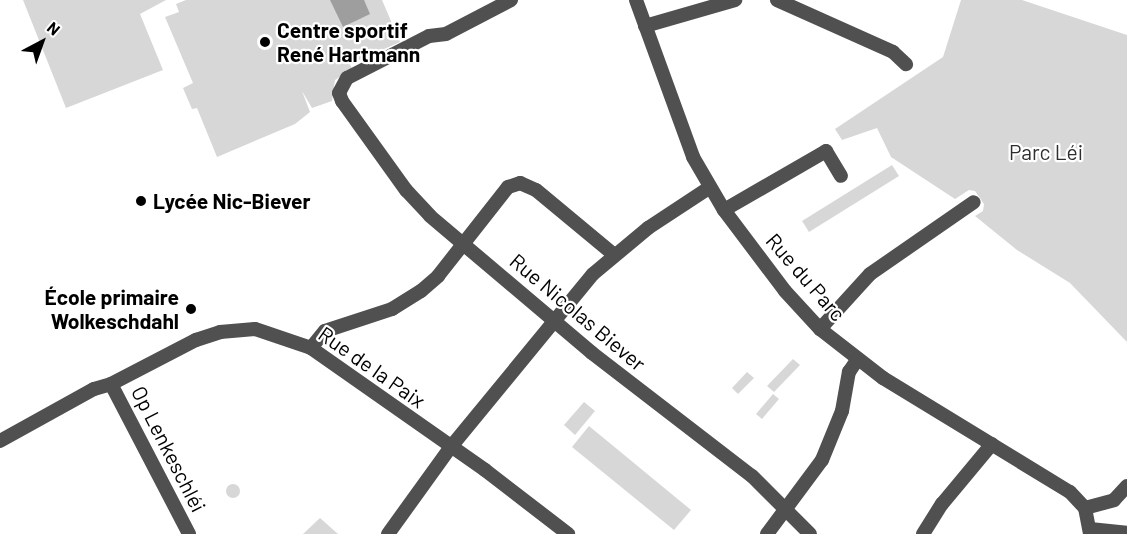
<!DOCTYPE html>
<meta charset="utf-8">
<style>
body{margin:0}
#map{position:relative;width:1127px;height:534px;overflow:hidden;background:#fff;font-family:Barlow,sans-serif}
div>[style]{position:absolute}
.green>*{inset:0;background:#d7d7d7}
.round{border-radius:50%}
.water>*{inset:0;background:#9e9e9e}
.minor>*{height:14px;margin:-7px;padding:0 7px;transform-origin:7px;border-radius:7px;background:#505050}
.dots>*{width:16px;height:16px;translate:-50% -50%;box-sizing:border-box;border:3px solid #fff;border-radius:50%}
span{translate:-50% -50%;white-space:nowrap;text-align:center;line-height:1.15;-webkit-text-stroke:4.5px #fff;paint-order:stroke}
.poi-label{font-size:21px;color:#000;font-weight:700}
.left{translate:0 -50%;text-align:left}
.right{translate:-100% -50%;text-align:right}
.park-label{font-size:21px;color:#2e2e2e}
.street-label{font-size:21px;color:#000}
.north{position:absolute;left:12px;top:12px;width:60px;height:60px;-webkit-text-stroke:4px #fff;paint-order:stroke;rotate:41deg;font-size:16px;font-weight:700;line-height:24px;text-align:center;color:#000}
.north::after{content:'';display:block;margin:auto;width:21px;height:27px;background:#000;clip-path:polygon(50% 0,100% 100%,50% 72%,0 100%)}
</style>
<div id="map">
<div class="green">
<i style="clip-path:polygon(23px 0,166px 0,140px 14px,163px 70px,66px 108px)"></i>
<i style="clip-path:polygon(186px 0,382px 0,400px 42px,350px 64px,352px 69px,335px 80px,332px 101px,312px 108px,302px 91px,310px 112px,295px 124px,217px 157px,197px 108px,192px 109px,183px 88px,193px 83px,165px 17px,179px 12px,176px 4px)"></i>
<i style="clip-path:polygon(961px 0,1022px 0,1127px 35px,1127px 342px,1070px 283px,1017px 250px,975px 216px,983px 211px,984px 204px,975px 191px,969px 190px,955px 199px,891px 157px,877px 128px,842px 140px,835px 129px,943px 57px)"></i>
<i style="clip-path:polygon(892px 165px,899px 176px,809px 232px,802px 221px)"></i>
<i style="clip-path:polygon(793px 359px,800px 365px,774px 392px,767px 386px)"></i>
<i style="clip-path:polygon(747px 372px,754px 378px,738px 394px,732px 388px)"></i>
<i style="clip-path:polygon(773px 394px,779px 399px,762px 419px,756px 414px)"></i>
<i style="clip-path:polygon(584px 402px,595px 411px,575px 435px,564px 425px)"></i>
<i style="clip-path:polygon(589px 426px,691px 510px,674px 530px,572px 447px)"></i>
<i class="round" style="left:226px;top:484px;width:14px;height:14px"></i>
<i style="clip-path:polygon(320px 518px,338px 534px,303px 534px)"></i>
</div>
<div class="water">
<i style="clip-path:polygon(330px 0,364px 0,370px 14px,343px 27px)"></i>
</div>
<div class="minor">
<i style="left:511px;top:0;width:73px;rotate:152.4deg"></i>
<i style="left:446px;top:34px;width:17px;rotate:173deg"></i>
<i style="left:429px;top:36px;width:92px;rotate:152.9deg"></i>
<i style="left:347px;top:78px;width:17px;rotate:118deg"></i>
<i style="left:339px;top:93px;width:9px;rotate:69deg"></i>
<i style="left:342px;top:101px;width:110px;rotate:54.3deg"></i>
<i style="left:406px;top:190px;width:35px;rotate:47deg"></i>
<i style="left:430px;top:216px;width:212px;rotate:40.2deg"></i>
<i style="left:592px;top:353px;width:202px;rotate:37.6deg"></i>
<i style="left:752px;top:476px;width:82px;rotate:45deg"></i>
<i style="left:636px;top:0;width:167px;rotate:70deg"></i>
<i style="left:693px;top:157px;width:61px;rotate:59.7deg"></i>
<i style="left:724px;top:210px;width:101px;rotate:53deg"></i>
<i style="left:785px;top:291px;width:52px;rotate:47.4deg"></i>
<i style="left:820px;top:329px;width:80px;rotate:37.9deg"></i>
<i style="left:883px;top:378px;width:219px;rotate:31.4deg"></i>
<i style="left:1070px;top:492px;width:22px;rotate:47deg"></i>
<i style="left:1085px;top:508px;width:26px;rotate:79deg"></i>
<i style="left:777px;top:0;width:127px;rotate:24.1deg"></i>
<i style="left:893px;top:52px;width:18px;rotate:43deg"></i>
<i style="left:645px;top:26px;width:94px;rotate:-16.1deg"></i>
<i style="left:724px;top:210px;width:118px;rotate:-30deg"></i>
<i style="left:826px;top:151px;width:29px;rotate:59deg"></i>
<i style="left:820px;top:329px;width:74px;rotate:-47.7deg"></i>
<i style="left:870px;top:274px;width:126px;rotate:-34.7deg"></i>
<i style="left:311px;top:348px;width:22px;rotate:-51deg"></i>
<i style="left:325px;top:331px;width:71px;rotate:-18.2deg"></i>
<i style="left:392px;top:309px;width:34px;rotate:-32deg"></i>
<i style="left:421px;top:291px;width:23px;rotate:-41deg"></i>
<i style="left:438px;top:276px;width:113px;rotate:-51.8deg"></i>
<i style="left:508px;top:187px;width:13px;rotate:-18deg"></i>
<i style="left:520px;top:183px;width:17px;rotate:24deg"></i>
<i style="left:536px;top:190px;width:100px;rotate:39.7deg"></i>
<i style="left:111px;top:384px;width:169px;rotate:62.5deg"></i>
<i style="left:0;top:441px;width:107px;rotate:-29deg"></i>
<i style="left:94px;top:389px;width:18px;rotate:-16deg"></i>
<i style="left:111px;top:384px;width:96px;rotate:-27.4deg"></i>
<i style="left:196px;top:340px;width:25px;rotate:-18deg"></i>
<i style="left:220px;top:332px;width:35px;rotate:-5deg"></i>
<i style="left:255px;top:329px;width:59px;rotate:18.7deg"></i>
<i style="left:311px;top:348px;width:213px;rotate:35deg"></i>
<i style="left:485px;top:470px;width:105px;rotate:37.6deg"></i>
<i style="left:1085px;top:508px;width:30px;rotate:-15deg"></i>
<i style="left:1114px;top:500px;width:19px;rotate:-47deg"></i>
<i style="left:1090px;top:529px;width:37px;rotate:6deg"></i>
<i style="left:388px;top:534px;width:106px;rotate:-54.2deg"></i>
<i style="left:450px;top:448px;width:225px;rotate:-50.6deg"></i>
<i style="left:593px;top:274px;width:72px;rotate:-39.9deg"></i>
<i style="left:648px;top:228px;width:73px;rotate:-33.3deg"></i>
<i style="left:767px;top:534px;width:92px;rotate:-53.4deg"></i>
<i style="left:822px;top:460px;width:53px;rotate:-67.8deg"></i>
<i style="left:842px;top:411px;width:40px;rotate:-80deg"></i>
<i style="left:849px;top:372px;width:14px;rotate:-56deg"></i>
<i style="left:923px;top:534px;width:36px;rotate:-58deg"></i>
<i style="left:942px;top:504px;width:78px;rotate:-50.2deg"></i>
</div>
<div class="dots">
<i style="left:265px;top:42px;background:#000"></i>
<i style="left:141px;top:201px;background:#000"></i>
<i style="left:191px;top:309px;background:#000"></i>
</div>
<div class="poi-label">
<span class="left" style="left:277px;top:42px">Centre sportif<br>René Hartmann</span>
<span class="left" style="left:153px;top:201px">Lycée Nic-Biever</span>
<span class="right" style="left:179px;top:309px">École primaire<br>Wolkeschdahl</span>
</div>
<div class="park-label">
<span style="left:1046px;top:152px">Parc Léi</span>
</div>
<div class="street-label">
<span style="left:806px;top:277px;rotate:49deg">Rue du Parc</span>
<span style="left:578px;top:312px;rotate:40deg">Rue Nicolas Biever</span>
<span style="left:372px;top:367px;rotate:35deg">Rue de la Paix</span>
<span style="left:169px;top:449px;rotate:63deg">Op Lenkeschléi</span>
</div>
<div class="north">N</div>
</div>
